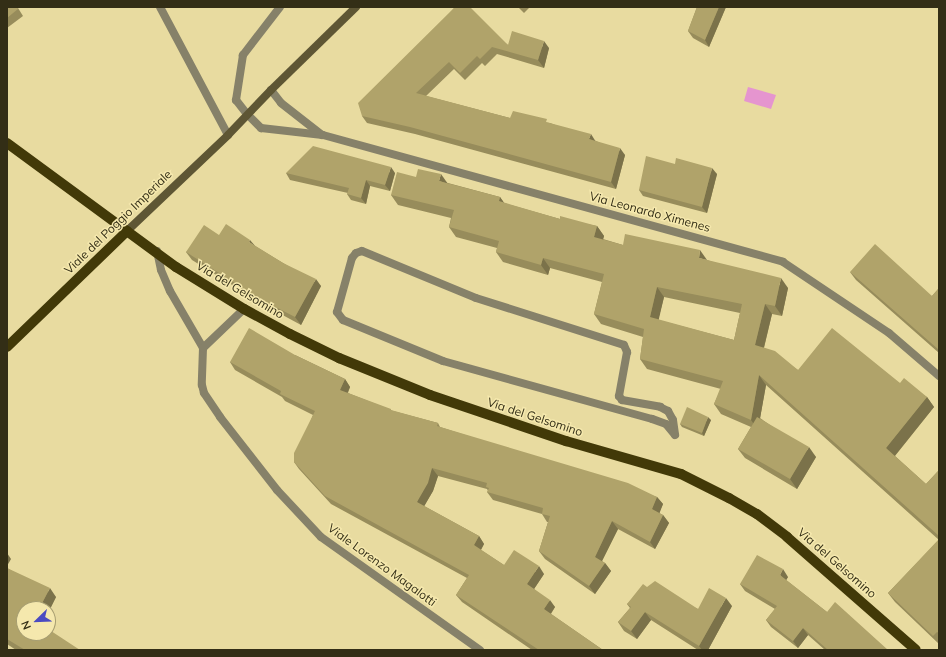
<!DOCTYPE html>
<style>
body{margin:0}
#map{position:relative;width:946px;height:657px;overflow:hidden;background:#e8dba0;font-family:Mulish,sans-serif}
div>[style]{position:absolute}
.water>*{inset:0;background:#e595cf}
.lane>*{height:8px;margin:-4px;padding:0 4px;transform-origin:4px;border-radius:4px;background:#868169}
.street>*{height:8px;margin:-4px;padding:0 4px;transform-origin:4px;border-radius:4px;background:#868169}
.secondary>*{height:8px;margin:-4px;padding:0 4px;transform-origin:4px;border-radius:4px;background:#5e5634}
.primary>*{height:10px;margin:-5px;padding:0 5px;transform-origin:5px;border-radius:5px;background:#423908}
.wall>*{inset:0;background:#978c5b}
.shaded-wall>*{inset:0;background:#7b724a}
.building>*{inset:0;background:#b0a36a}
span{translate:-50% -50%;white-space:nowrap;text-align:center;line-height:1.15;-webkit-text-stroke:3px #f5e8ad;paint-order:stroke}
.street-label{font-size:12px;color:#332e16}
.frame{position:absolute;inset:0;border:8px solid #332e16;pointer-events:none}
.north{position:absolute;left:16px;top:601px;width:40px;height:40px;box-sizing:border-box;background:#f5e8ad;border:1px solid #a79e71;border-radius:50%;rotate:247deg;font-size:11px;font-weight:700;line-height:16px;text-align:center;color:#332e16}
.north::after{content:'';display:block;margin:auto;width:14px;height:18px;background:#4b4bc1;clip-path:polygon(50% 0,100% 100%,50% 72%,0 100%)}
</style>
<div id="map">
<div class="water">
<i style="clip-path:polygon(748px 87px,776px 95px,771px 109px,744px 101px)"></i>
</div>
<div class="lane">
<i style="left:160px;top:7px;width:145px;rotate:62deg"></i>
<i style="left:362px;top:251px;width:123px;rotate:22.4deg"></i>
<i style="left:476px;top:298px;width:155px;rotate:17.6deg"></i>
<i style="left:624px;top:345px;width:8px;rotate:67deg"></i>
<i style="left:627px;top:352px;width:45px;rotate:100.3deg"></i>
<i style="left:619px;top:396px;width:5px;rotate:53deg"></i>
<i style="left:622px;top:400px;width:39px;rotate:10deg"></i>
<i style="left:660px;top:407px;width:9px;rotate:27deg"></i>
<i style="left:668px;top:411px;width:10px;rotate:61deg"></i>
<i style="left:673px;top:420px;width:15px;rotate:82deg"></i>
<i style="left:675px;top:435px;width:14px;rotate:-129deg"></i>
<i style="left:666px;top:424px;width:15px;rotate:-160deg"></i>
<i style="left:652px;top:419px;width:217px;rotate:-164.5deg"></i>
<i style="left:443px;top:361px;width:108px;rotate:-157.7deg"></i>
<i style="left:343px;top:320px;width:10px;rotate:-127deg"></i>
<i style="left:337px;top:312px;width:56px;rotate:-74.5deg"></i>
<i style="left:352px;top:258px;width:6px;rotate:-51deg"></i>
<i style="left:356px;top:253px;width:6px;rotate:-18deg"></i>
</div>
<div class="street">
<i style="left:280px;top:7px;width:61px;rotate:127.6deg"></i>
<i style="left:243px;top:55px;width:46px;rotate:98.8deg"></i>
<i style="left:236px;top:100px;width:18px;rotate:52deg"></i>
<i style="left:247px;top:114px;width:20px;rotate:45deg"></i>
<i style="left:261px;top:128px;width:62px;rotate:6.4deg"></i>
<i style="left:323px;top:135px;width:477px;rotate:15.4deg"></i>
<i style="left:783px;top:262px;width:128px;rotate:33.8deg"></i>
<i style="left:889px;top:333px;width:66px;rotate:40.7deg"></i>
<i style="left:271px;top:90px;width:16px;rotate:52deg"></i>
<i style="left:281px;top:103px;width:52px;rotate:38deg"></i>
<i style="left:157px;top:251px;width:19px;rotate:78deg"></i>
<i style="left:161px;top:270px;width:23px;rotate:67deg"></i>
<i style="left:170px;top:291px;width:66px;rotate:59.9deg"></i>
<i style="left:203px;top:348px;width:37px;rotate:92deg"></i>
<i style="left:202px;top:385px;width:8px;rotate:76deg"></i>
<i style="left:204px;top:393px;width:29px;rotate:56deg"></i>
<i style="left:220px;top:417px;width:93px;rotate:52deg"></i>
<i style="left:277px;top:490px;width:64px;rotate:46.9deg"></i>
<i style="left:321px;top:537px;width:195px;rotate:35.4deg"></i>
<i style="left:203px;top:348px;width:57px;rotate:-43.6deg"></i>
</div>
<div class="secondary">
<i style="left:127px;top:231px;width:139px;rotate:-43.5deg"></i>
<i style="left:228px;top:135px;width:62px;rotate:-46.3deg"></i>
<i style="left:271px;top:90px;width:119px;rotate:-44.3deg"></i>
</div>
<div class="primary">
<i style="left:7px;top:143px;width:210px;rotate:36.3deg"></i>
<i style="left:176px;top:267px;width:80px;rotate:31.7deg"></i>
<i style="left:244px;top:309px;width:52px;rotate:28.5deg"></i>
<i style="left:290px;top:334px;width:55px;rotate:26.1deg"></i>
<i style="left:339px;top:358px;width:98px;rotate:22.1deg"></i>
<i style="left:430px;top:395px;width:144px;rotate:18.7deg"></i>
<i style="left:566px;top:441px;width:120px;rotate:16deg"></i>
<i style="left:681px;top:474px;width:54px;rotate:26.6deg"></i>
<i style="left:729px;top:498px;width:32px;rotate:30deg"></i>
<i style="left:757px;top:514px;width:38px;rotate:37deg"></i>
<i style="left:787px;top:537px;width:171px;rotate:41.2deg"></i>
<i style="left:7px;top:347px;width:167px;rotate:-44deg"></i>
</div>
<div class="wall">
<i style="clip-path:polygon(7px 7px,19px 7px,18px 8px,23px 16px,7px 28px)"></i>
<i style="clip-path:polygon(455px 7px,508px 45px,549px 48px,544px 68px,497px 54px,485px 66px,482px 63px,465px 80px,454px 69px,426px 96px,510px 118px,550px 123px,596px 141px,625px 155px,616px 189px,415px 134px,367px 123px,362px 116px)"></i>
<i style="clip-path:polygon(518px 7px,530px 7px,524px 13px)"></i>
<i style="clip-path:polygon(697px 7px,726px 7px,709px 47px,693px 38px,688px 31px)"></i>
<i style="clip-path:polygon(675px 164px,717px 174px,707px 213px,643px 196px,639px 190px)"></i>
<i style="clip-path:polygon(286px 173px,395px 173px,390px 191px,370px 186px,366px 204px,351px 200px,347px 194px,348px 193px,290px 180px)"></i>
<i style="clip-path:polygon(evenodd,416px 177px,448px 183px,500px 197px,504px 203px,560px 219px,597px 226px,604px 236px,603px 239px,623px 245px,707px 260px,788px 288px,782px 316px,772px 314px,764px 348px,798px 370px,900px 383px,927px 397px,934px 407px,895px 456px,926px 484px,939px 470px,939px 644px,895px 602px,888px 593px,939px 540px,766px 385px,760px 418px,816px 457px,797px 489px,745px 458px,738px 449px,751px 427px,721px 414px,714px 404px,721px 389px,647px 369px,640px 359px,643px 337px,601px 324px,594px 314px,602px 282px,550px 268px,548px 275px,503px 262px,496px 252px,497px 248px,456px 237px,449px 227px,451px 218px,398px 205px,391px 195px,416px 177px,664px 297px,740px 313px,734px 340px,658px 320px,664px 297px)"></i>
<i style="clip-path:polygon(219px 235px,255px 246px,321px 286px,301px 325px,266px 306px,192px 260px,186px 252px)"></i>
<i style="clip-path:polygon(850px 272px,932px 296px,939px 288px,939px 353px,856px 280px)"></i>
<i style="clip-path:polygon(295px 355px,345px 379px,350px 387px,348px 393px,393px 411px,438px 423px,440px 427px,657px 497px,663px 504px,659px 513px,663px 515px,669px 523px,655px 549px,618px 529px,602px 561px,605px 563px,611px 571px,595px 594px,545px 559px,539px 551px,548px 522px,547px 522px,542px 514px,493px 500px,487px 492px,488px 491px,487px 489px,438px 476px,433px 491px,424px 506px,479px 536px,484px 544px,481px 550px,504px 565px,544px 574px,534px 589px,555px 607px,551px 614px,603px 650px,532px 650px,462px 602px,456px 595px,467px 578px,331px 504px,299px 469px,294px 462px,313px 415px,285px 401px,282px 397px,235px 370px,230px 362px)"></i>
<i style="clip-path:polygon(711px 420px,704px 436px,682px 427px,680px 424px)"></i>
<i style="clip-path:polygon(7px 568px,56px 597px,48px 613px,48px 609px,24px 633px,80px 650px,16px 650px,7px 644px)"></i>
<i style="clip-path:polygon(788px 577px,786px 580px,827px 612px,888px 650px,825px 650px,808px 635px,798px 648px,771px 627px,766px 620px,775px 609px,745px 591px,740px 584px)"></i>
<i style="clip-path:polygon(647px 587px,698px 609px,732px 606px,708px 650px,698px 650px,651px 620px,637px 639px,624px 631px,618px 622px,630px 608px,627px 604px)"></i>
</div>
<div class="shaded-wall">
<i style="clip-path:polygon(719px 7px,726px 7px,709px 47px,705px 40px)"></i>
<i style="clip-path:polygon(544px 41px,549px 48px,544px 68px,538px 60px)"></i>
<i style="clip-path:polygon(591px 134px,596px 142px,589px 139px)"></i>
<i style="clip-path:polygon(620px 148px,625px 155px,616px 189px,611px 182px)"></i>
<i style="clip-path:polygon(391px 167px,395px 173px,390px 191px,385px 185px)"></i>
<i style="clip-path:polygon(712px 168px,717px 174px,707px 213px,702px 207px)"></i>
<i style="clip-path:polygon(441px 174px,448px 184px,439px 181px)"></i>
<i style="clip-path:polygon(366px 180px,370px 186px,366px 204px,361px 198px)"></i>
<i style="clip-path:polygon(500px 197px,507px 207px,499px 201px)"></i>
<i style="clip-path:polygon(597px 226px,604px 236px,601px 247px,594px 237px)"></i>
<i style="clip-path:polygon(250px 240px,256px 247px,249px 242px)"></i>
<i style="clip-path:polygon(700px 250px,707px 260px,699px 258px)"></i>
<i style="clip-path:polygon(543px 258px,550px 268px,548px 275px,541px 265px)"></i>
<i style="clip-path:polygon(781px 278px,788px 288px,782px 316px,775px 306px)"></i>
<i style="clip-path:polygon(316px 279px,321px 286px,301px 325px,295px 317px)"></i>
<i style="clip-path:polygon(657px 287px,664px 297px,657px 327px,650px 317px)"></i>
<i style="clip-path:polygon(765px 304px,772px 314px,762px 355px,755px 345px)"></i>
<i style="clip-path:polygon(759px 375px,766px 385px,758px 430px,751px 420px)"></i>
<i style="clip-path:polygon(345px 379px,350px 387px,345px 398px,340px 390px)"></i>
<i style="clip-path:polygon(927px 397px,934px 407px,893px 458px,886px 448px)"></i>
<i style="clip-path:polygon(708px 417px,711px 420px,704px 436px,702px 433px)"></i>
<i style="clip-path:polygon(809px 447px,816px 457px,797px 489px,790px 479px)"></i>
<i style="clip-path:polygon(432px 468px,438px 476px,433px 491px,422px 510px,417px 502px)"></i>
<i style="clip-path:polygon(657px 497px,663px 504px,658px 517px,652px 509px)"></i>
<i style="clip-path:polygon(663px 515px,669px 523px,655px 549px,650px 542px)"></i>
<i style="clip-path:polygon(612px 521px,618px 529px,600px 565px,595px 557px)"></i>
<i style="clip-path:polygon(479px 536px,484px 544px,479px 553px,474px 545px)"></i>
<i style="clip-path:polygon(7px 553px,11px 559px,7px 566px)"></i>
<i style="clip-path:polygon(605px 563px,611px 571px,595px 594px,589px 586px)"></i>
<i style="clip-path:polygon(539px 566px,544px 574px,532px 592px,527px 584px)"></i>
<i style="clip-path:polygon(783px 569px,788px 577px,785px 582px,780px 575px)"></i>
<i style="clip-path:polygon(50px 588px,56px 597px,48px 613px,48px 609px,39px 609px)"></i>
<i style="clip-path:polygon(726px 598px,732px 606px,708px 650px,702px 650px,699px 646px)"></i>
<i style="clip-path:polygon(550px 600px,555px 607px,549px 616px,544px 609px)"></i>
<i style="clip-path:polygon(645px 612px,651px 620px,637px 639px,631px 631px)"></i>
<i style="clip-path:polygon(803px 628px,808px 635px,798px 648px,793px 641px)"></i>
</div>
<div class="building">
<i style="clip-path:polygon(7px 7px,17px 7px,18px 9px,7px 18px)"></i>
<i style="clip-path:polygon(455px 7px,470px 7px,508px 45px,512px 31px,544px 41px,538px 60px,492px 47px,480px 59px,477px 56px,460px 73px,449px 62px,416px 93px,510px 118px,513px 111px,547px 119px,546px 122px,591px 134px,589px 139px,620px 148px,611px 182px,410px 127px,362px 116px,358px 103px)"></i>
<i style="clip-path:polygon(697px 7px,719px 7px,705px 40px,688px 31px)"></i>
<i style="clip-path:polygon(313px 146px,391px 167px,385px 185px,366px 180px,361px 198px,347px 194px,349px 188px,286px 173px)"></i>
<i style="clip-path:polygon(646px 156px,675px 164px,676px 158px,712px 168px,702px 207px,639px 190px)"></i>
<i style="clip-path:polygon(evenodd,418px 169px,441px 174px,439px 181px,500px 197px,499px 201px,560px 219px,560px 216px,597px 226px,594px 237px,623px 245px,625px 234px,700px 250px,699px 258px,781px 278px,775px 306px,765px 304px,755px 345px,775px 351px,798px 370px,832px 328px,900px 383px,904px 378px,927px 397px,886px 448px,926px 484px,939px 470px,939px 536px,759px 375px,751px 420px,714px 404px,723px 381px,640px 359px,644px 329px,594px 314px,604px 274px,543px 258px,541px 265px,496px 252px,499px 241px,449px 227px,454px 210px,391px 195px,397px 172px,416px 177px,418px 169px,657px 287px,742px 304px,734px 340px,650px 317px,657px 287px)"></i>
<i style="clip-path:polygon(226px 224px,250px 240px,249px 242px,283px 263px,316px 279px,295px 317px,260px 299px,186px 252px,204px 225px,219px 235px)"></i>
<i style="clip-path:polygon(875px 244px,932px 296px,939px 288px,939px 350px,850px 272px)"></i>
<i style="clip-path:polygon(249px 328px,295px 355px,345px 379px,340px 390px,391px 409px,391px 410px,438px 423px,437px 426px,628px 483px,657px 497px,652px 509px,663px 515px,650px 542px,612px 521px,595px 557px,605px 563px,589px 586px,539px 551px,550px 516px,542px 514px,543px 508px,487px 492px,489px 488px,486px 487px,487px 483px,432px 468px,428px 483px,417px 502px,479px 536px,474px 545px,504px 565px,514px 550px,539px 566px,527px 584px,550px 600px,544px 609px,603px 650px,539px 650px,456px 595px,469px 575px,325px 496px,294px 462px,294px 453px,315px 411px,280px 394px,281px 391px,230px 362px)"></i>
<i style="clip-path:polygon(687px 407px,708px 417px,702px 433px,680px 424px)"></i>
<i style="clip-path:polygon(757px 417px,809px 447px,790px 479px,738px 449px)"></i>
<i style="clip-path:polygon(939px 539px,939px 633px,937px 632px,933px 636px,888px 593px)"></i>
<i style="clip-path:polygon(757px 555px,783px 569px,780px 575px,827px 612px,835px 602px,888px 650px,828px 650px,803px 628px,793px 641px,766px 620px,777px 606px,740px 584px)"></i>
<i style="clip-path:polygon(7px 568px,50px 588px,39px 609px,24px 609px,24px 633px,48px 633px,48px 629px,80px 650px,25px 650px,7px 639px)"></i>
<i style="clip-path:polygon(655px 581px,698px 609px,709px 588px,726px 598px,699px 646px,645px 612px,631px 631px,618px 622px,631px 607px,627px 604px,643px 584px,647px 587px)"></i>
</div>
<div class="street-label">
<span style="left:650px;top:212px;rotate:15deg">Via Leonardo Ximenes</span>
<span style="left:118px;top:222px;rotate:-44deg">Viale del Poggio Imperiale</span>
<span style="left:240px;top:290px;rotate:31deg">Via del Gelsomino</span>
<span style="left:535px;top:417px;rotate:18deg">Via del Gelsomino</span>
<span style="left:837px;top:563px;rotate:41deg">Via del Gelsomino</span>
<span style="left:382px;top:565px;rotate:36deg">Viale Lorenzo Magalotti</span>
</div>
<div class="frame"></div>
<div class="north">N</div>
</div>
